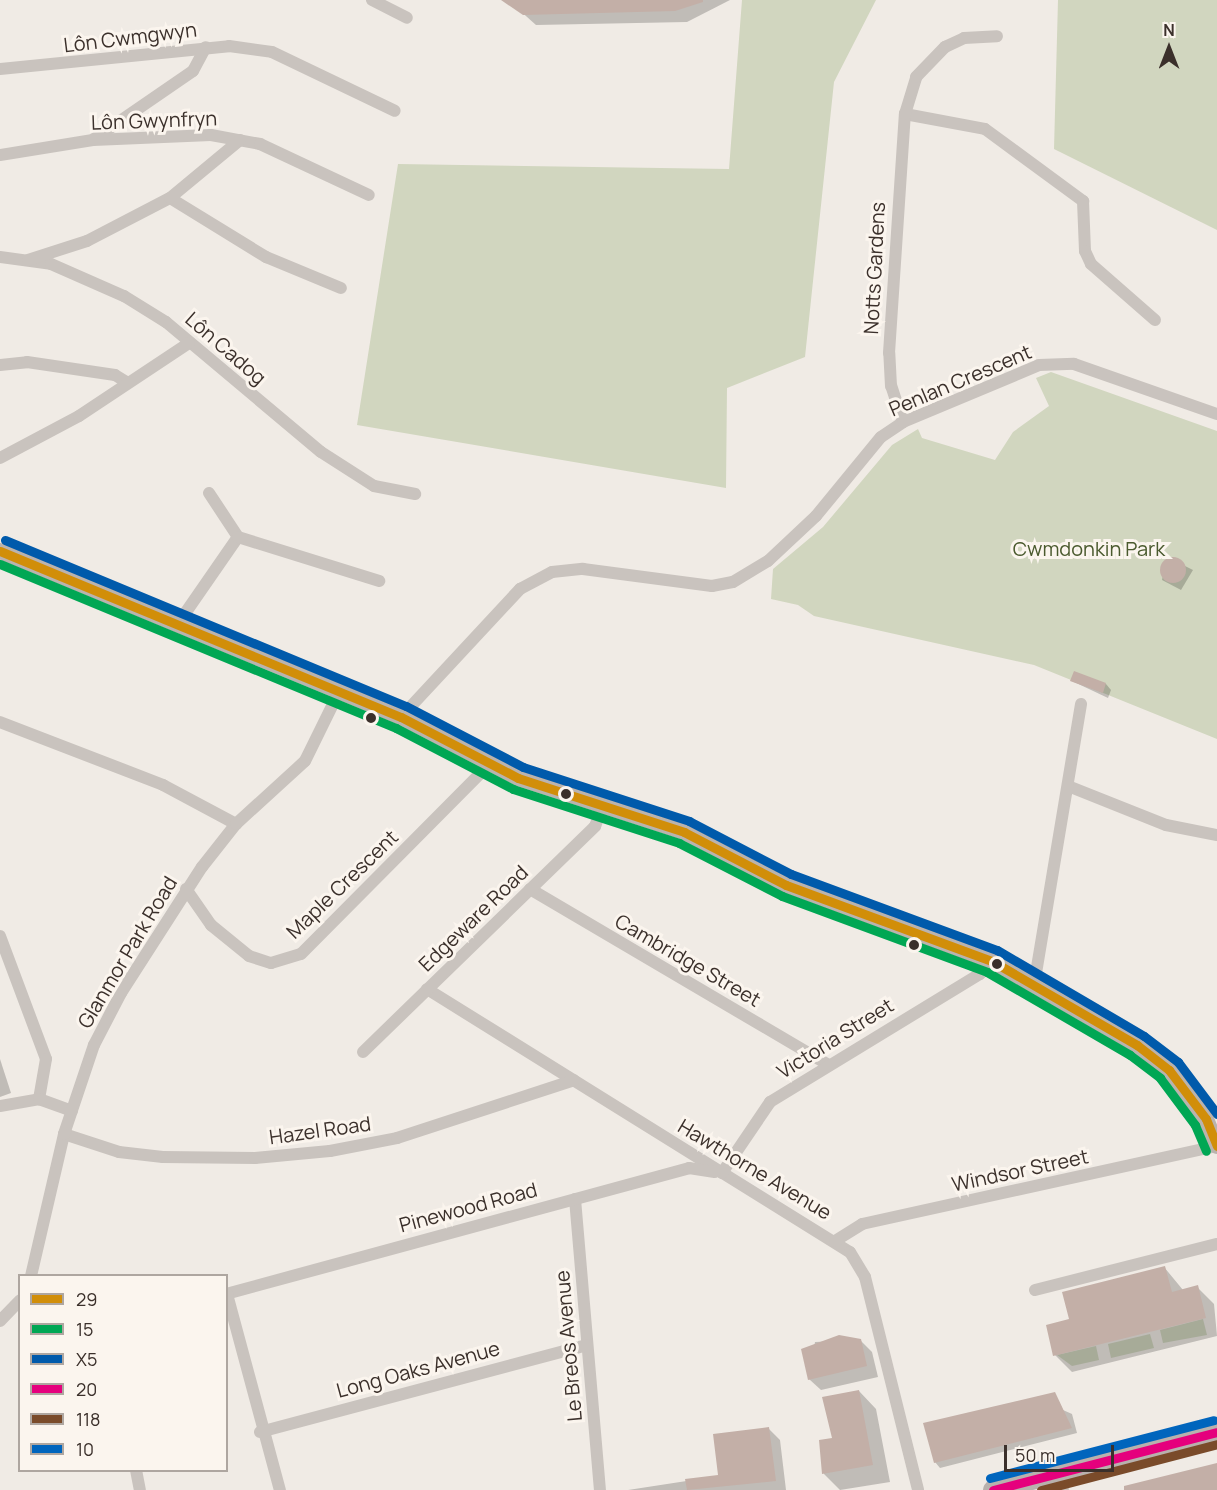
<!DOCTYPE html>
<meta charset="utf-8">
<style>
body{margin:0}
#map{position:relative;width:1217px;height:1490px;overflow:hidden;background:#f0ebe5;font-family:Manrope,sans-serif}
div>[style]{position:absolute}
.green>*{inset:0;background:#d1d6bf}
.shadow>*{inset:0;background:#0003}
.building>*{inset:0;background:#c3afa7}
.round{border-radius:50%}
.street>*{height:12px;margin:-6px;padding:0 6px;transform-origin:6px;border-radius:6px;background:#c9c3be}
.secondary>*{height:16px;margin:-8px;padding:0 8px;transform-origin:8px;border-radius:8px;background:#bab3ae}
.primary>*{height:20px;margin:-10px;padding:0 10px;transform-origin:10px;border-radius:10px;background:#b8b1ad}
.bus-1>*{height:9px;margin:-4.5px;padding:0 4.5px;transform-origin:4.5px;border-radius:4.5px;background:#d18e09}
.bus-2>*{height:9px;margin:-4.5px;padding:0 4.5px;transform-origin:4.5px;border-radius:4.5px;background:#00a754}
.bus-3>*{height:9px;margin:-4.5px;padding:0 4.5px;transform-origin:4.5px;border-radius:4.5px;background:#005aab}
.bus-4>*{height:9px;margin:-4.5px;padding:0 4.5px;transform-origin:4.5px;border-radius:4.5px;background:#e5007d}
.bus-5>*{height:9px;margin:-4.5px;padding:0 4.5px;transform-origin:4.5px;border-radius:4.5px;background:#7a4b2a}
.bus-6>*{height:9px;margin:-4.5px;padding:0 4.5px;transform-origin:4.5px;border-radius:4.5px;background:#0065bd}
.dots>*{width:16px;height:16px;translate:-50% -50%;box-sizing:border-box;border:3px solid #fbf5ee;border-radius:50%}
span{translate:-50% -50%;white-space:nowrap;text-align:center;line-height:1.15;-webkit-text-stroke:6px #fbf5ee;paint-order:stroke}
.street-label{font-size:20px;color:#3b302b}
.park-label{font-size:20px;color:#4a5a2e}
.legend{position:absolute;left:18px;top:1274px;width:210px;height:198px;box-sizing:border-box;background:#fbf5ee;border:2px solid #aea6a0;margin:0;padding:8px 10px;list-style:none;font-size:18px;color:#3b302b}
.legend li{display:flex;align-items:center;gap:12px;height:30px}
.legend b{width:30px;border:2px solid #aea6a0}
.north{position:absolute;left:1139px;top:18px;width:60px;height:60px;-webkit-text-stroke:4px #fbf5ee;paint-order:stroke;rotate:0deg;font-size:16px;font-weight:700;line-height:24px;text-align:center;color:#3b302b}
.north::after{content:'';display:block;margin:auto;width:21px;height:27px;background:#3b302b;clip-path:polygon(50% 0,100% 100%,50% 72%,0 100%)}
.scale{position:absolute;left:1004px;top:1445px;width:110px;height:27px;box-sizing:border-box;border:3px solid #3b302b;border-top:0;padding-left:8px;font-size:18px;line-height:21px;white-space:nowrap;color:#3b302b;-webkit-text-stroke:4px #fbf5ee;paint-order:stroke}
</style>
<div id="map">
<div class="green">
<i style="clip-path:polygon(742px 0,876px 0,834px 82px,805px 357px,727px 388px,726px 488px,357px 425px,398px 164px,729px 169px)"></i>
<i style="clip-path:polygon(1058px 0,1217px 0,1217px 230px,1054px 149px)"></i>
<i style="clip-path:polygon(1051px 372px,1217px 431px,1217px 739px,1034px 665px,814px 616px,798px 605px,771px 599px,773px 569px,823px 527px,892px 445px,918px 429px,922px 438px,995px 460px,1013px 432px,1049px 406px,1036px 378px)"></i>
<i style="clip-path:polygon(1203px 1319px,1207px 1335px,1163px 1343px,1160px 1330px)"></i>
<i style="clip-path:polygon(1150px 1334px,1154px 1348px,1111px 1358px,1108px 1344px)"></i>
<i style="clip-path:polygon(1096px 1346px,1099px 1360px,1072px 1366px,1057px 1355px)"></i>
</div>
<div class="shadow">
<i style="clip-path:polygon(508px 0,730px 0,687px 22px,536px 25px)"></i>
<i style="clip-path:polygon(1167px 557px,1193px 570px,1181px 590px,1162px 580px)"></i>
<i style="clip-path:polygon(1072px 681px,1106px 684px,1111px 690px,1108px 698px)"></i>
<i style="clip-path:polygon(0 1059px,11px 1093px,0 1097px)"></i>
<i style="clip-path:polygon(1164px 1267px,1183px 1290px,1197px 1287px,1214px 1304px,1217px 1336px,1072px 1372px,1055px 1355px,1071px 1320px)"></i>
<i style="clip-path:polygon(860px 1340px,872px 1352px,878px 1377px,821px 1390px,809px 1379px,815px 1342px)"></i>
<i style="clip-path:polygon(859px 1391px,876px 1409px,890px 1482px,840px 1490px,824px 1474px,821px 1441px,834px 1439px)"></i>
<i style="clip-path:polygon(1054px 1393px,1063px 1410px,1072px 1414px,1077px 1433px,940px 1468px,935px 1462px)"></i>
<i style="clip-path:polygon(769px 1429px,780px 1440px,786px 1490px,628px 1490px,719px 1476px)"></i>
</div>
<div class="building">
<i style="clip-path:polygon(501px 0,703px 0,703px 2px,675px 11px,523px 15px)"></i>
<i class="round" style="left:1160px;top:557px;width:26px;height:26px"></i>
<i style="clip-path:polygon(1074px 671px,1106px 683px,1103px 693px,1070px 681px)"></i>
<i style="clip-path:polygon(1165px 1266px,1172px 1292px,1198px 1285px,1206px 1318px,1053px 1356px,1046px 1325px,1069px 1319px,1062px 1292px)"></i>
<i style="clip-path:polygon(839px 1335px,861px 1339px,867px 1366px,808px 1380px,801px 1349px)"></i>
<i style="clip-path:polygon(859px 1390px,873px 1465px,822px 1474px,819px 1440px,832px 1438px,822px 1397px)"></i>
<i style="clip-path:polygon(1055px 1392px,1072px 1428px,934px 1463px,923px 1423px)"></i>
<i style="clip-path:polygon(769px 1427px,776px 1481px,687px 1490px,685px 1479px,718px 1475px,713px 1434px)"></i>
<i style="clip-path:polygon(1217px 1463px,1217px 1490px,1124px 1490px,1124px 1486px)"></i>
</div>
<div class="street">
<i style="left:372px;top:0;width:39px;rotate:27deg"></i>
<i style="left:0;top:69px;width:230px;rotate:-5.7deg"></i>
<i style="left:229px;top:46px;width:43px;rotate:7.9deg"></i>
<i style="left:272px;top:52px;width:136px;rotate:25.6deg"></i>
<i style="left:905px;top:114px;width:81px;rotate:10.6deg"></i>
<i style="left:985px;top:129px;width:122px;rotate:36.3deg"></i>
<i style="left:1083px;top:201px;width:50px;rotate:87.7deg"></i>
<i style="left:1085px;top:251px;width:14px;rotate:65deg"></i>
<i style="left:1091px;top:264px;width:85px;rotate:41.2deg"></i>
<i style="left:94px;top:139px;width:120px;rotate:-34.5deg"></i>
<i style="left:193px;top:71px;width:27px;rotate:-62deg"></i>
<i style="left:0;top:155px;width:94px;rotate:-9.2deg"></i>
<i style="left:93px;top:140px;width:118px;rotate:-2.4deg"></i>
<i style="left:211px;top:135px;width:50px;rotate:10.4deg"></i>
<i style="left:260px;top:144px;width:120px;rotate:25.1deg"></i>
<i style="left:170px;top:198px;width:113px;rotate:31.6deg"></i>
<i style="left:266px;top:257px;width:81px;rotate:22.5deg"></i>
<i style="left:0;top:257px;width:51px;rotate:7.8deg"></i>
<i style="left:51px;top:264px;width:80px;rotate:23.7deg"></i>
<i style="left:124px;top:296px;width:49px;rotate:31.8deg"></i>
<i style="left:166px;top:322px;width:202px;rotate:40deg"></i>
<i style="left:321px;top:452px;width:63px;rotate:32.7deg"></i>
<i style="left:374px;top:486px;width:42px;rotate:11deg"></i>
<i style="left:28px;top:260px;width:62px;rotate:-17.9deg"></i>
<i style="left:87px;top:241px;width:93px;rotate:-27.4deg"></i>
<i style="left:170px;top:198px;width:91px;rotate:-39.6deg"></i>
<i style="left:0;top:365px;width:27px;rotate:-6deg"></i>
<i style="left:27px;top:362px;width:89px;rotate:8.4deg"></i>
<i style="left:115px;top:375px;width:15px;rotate:32deg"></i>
<i style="left:903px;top:422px;width:38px;rotate:-108deg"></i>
<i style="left:891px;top:386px;width:33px;rotate:-93deg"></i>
<i style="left:889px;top:353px;width:240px;rotate:-86.2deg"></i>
<i style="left:905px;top:114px;width:39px;rotate:-73deg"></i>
<i style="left:916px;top:77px;width:42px;rotate:-46deg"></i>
<i style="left:945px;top:47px;width:21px;rotate:-25deg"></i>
<i style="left:964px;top:38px;width:33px;rotate:-3deg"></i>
<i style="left:0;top:458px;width:89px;rotate:-28deg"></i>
<i style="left:79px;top:416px;width:132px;rotate:-33.6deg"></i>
<i style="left:209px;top:493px;width:53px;rotate:56.6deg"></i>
<i style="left:177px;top:625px;width:107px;rotate:-55.3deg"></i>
<i style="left:238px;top:537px;width:148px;rotate:17.3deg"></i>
<i style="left:401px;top:717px;width:175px;rotate:-47.1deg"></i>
<i style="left:520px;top:589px;width:36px;rotate:-28deg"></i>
<i style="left:552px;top:572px;width:31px;rotate:-6deg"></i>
<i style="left:583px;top:569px;width:130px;rotate:7.5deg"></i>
<i style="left:712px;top:586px;width:21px;rotate:-11deg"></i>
<i style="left:733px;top:582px;width:41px;rotate:-31deg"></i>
<i style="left:768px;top:561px;width:66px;rotate:-43.2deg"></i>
<i style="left:816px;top:516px;width:102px;rotate:-50.6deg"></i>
<i style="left:881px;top:437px;width:27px;rotate:-34deg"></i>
<i style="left:903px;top:422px;width:147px;rotate:-22.7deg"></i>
<i style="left:1039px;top:365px;width:35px;rotate:-2deg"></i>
<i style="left:1074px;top:364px;width:151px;rotate:19.3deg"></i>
<i style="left:0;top:722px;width:175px;rotate:21.1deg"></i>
<i style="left:163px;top:785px;width:83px;rotate:28.1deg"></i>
<i style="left:1068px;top:786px;width:105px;rotate:21.7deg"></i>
<i style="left:1166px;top:825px;width:52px;rotate:11.1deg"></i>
<i style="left:186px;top:889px;width:44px;rotate:55.2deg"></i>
<i style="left:211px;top:925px;width:49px;rotate:39.2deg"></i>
<i style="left:249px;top:956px;width:23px;rotate:18deg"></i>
<i style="left:271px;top:963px;width:31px;rotate:-17deg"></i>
<i style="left:301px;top:954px;width:268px;rotate:-45.2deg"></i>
<i style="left:530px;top:889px;width:345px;rotate:30.5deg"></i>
<i style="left:0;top:936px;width:131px;rotate:69.5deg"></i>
<i style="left:46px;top:1059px;width:41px;rotate:99.9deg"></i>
<i style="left:1034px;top:985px;width:285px;rotate:-80.5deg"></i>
<i style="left:427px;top:989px;width:498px;rotate:31.9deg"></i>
<i style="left:850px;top:1252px;width:29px;rotate:59deg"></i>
<i style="left:865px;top:1277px;width:219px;rotate:76deg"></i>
<i style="left:363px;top:1052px;width:324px;rotate:-44.2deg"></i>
<i style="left:595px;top:826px;width:21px;rotate:-67deg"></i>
<i style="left:0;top:1106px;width:40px;rotate:-10deg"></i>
<i style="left:39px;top:1099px;width:35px;rotate:20deg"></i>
<i style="left:64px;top:1134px;width:58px;rotate:18.1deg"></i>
<i style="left:119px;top:1152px;width:44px;rotate:6.5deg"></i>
<i style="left:163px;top:1157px;width:92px;rotate:0.6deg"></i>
<i style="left:255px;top:1158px;width:75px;rotate:-5.3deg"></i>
<i style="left:330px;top:1151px;width:68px;rotate:-11deg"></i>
<i style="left:397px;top:1138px;width:186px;rotate:-18.1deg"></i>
<i style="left:722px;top:1173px;width:86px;rotate:-55.9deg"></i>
<i style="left:770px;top:1102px;width:246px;rotate:-31.4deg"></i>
<i style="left:980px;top:974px;width:18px;rotate:-47deg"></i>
<i style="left:575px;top:1199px;width:292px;rotate:85.1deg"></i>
<i style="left:835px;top:1241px;width:32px;rotate:-32deg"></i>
<i style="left:862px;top:1224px;width:363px;rotate:-12.4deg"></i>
<i style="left:31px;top:1276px;width:146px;rotate:-76.9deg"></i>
<i style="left:64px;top:1134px;width:94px;rotate:-71.4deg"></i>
<i style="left:94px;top:1045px;width:59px;rotate:-62.6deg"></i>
<i style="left:121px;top:993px;width:150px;rotate:-57.3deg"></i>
<i style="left:202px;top:867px;width:55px;rotate:-51.7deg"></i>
<i style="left:236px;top:824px;width:93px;rotate:-42.4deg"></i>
<i style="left:305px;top:761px;width:77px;rotate:-63.8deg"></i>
<i style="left:1035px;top:1290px;width:188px;rotate:-14.2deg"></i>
<i style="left:226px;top:1294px;width:480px;rotate:-15.2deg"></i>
<i style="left:689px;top:1168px;width:26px;rotate:9deg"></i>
<i style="left:227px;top:1294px;width:203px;rotate:74.9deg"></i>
<i style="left:0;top:1321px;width:29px;rotate:-46deg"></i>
<i style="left:260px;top:1432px;width:338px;rotate:-14.9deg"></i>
<i style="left:136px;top:1470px;width:20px;rotate:79deg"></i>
<i style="left:1059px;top:1474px;width:16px;rotate:76deg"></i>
</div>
<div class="secondary">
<i style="left:0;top:551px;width:434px;rotate:22.5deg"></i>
<i style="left:401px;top:717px;width:132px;rotate:27.5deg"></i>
<i style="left:518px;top:778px;width:175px;rotate:18deg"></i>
<i style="left:684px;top:832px;width:115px;rotate:27.5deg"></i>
<i style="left:786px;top:885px;width:220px;rotate:20.3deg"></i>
<i style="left:992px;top:961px;width:168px;rotate:30.1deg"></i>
<i style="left:1137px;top:1045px;width:41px;rotate:38deg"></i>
<i style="left:1169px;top:1070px;width:61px;rotate:52.9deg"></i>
<i style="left:1206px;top:1119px;width:29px;rotate:68deg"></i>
</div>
<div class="primary">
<i style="left:993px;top:1490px;width:231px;rotate:-14.5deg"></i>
</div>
<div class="bus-1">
<i style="left:0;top:551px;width:434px;rotate:22.5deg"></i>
<i style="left:401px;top:717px;width:132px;rotate:27.5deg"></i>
<i style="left:518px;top:778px;width:175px;rotate:18deg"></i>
<i style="left:684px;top:832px;width:115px;rotate:27.5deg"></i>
<i style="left:786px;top:885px;width:220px;rotate:20.3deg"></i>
<i style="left:992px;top:961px;width:168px;rotate:30.1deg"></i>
<i style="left:1137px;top:1045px;width:41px;rotate:38deg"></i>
<i style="left:1169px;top:1070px;width:61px;rotate:52.9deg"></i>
<i style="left:1206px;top:1119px;width:29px;rotate:68deg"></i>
</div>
<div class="bus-2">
<i style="left:0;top:564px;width:429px;rotate:22.5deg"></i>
<i style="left:396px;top:728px;width:132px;rotate:27.5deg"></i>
<i style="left:513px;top:789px;width:175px;rotate:18deg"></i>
<i style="left:679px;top:843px;width:116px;rotate:27.2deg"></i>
<i style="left:782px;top:896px;width:219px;rotate:20.3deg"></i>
<i style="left:987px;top:972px;width:165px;rotate:30.1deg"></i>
<i style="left:1130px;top:1055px;width:38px;rotate:37deg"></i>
<i style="left:1160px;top:1078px;width:59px;rotate:53.3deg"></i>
<i style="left:1195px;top:1125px;width:28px;rotate:67deg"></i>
</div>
<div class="bus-3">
<i style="left:5px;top:540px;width:434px;rotate:22.5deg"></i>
<i style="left:406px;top:706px;width:132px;rotate:27.5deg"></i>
<i style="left:523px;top:767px;width:175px;rotate:18deg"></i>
<i style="left:689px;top:821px;width:115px;rotate:27.5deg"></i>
<i style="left:791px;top:874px;width:220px;rotate:20.3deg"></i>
<i style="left:997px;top:950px;width:170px;rotate:30.3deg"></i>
<i style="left:1144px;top:1036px;width:43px;rotate:37.4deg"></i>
<i style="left:1178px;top:1062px;width:65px;rotate:53.1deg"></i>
</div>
<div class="bus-4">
<i style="left:993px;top:1490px;width:231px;rotate:-14.5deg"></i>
</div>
<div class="bus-5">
<i style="left:1041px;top:1490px;width:182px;rotate:-14.6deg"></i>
</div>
<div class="bus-6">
<i style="left:990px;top:1478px;width:231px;rotate:-14.5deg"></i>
</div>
<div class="dots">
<i style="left:371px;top:718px;background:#3b302b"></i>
<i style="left:566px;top:794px;background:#3b302b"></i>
<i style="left:914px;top:945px;background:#3b302b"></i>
<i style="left:997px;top:964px;background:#3b302b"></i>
</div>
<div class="street-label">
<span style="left:130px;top:37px;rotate:-7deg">Lôn Cwmgwyn</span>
<span style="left:154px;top:120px;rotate:-2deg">Lôn Gwynfryn</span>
<span style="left:874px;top:268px;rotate:-87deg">Notts Gardens</span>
<span style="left:226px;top:348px;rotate:41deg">Lôn Cadog</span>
<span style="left:960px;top:380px;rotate:-23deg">Penlan Crescent</span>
<span style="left:342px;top:884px;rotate:-44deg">Maple Crescent</span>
<span style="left:473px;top:918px;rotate:-44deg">Edgeware Road</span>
<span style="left:127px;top:952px;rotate:-59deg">Glanmor Park Road</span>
<span style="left:688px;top:960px;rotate:30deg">Cambridge Street</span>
<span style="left:835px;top:1038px;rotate:-32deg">Victoria Street</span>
<span style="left:320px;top:1130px;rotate:-8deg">Hazel Road</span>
<span style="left:755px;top:1169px;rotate:31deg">Hawthorne Avenue</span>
<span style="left:1020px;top:1170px;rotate:-12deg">Windsor Street</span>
<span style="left:468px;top:1207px;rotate:-15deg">Pinewood Road</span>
<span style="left:568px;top:1346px;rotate:-95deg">Le Breos Avenue</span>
<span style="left:418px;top:1369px;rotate:-15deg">Long Oaks Avenue</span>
</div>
<div class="park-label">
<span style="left:1089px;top:548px">Cwmdonkin Park</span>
</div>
<ul class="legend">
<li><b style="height:8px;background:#d18e09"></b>29</li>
<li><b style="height:8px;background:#00a754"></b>15</li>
<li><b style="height:8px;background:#005aab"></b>X5</li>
<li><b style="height:8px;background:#e5007d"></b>20</li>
<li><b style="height:8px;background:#7a4b2a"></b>118</li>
<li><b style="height:8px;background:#0065bd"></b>10</li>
</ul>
<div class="north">N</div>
<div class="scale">50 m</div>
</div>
